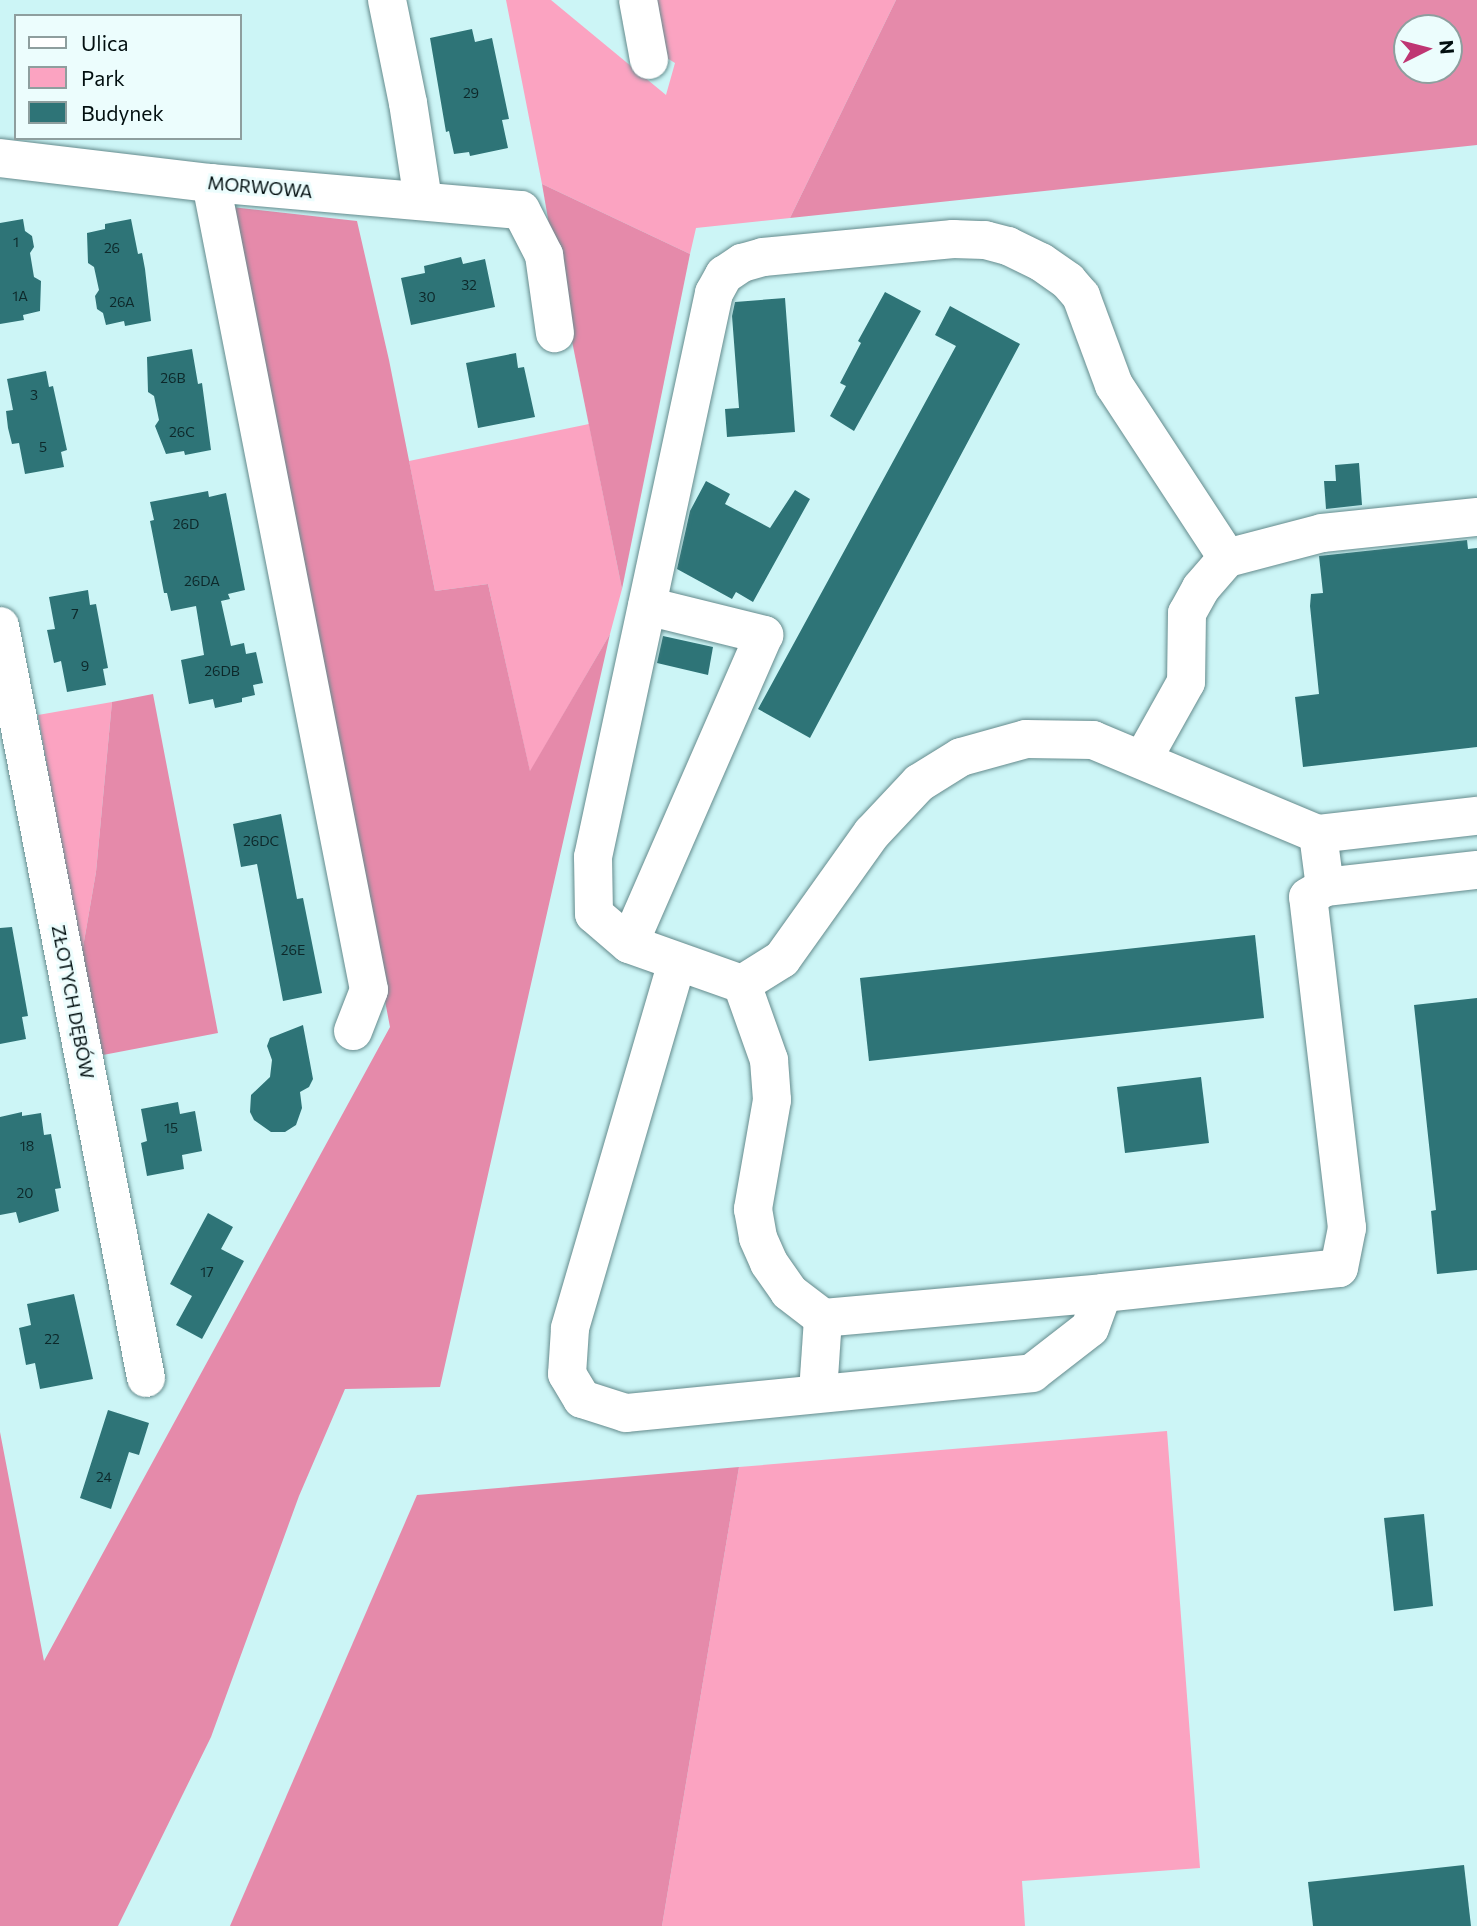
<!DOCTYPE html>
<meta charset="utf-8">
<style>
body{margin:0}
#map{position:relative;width:1477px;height:1926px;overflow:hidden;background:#ccf5f6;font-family:Commissioner,sans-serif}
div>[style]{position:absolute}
.green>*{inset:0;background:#fba3c1}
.forest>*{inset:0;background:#e58aaa}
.building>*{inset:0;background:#2e7477}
.roads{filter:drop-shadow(0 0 2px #658b8d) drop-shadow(0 0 2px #658b8d)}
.minor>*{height:38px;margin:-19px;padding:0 19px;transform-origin:19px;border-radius:19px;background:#fff}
span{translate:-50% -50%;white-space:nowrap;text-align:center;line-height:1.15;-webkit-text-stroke:6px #ecfdfd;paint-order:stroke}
.number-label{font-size:14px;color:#0d282a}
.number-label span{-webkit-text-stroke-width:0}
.street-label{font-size:18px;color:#020f10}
.legend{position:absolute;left:14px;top:14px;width:228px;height:126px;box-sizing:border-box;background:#ecfdfd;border:2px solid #8e9e9e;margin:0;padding:9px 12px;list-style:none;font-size:21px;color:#020f10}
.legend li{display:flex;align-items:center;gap:14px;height:35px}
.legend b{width:35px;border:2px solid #8e9e9e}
.north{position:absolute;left:1393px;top:14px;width:70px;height:70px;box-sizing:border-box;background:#ecfdfd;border:2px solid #8e9e9e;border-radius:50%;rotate:84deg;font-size:19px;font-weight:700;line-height:28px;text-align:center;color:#020f10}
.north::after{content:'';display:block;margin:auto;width:24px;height:32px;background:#bf3673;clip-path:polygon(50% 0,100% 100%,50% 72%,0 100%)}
</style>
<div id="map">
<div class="green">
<i style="clip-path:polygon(506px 0,551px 0,666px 95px,675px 63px,657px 52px,648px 0,896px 0,790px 218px,696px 228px,690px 254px,542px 184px)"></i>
<i style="clip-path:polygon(589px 424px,622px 589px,610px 634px,530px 772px,488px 584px,435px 591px,409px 461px)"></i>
<i style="clip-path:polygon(112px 702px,96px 872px,81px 959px,38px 715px)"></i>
<i style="clip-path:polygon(1167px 1431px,1200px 1868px,1022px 1881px,1025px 1926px,662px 1926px,739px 1467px)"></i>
</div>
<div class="forest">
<i style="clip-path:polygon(evenodd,896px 0,1477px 0,1477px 145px,790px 218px,896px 0,1449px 28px,1449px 70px,1407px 70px,1407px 28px,1449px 28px)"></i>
<i style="clip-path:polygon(542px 184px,690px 254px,622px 589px,552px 242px)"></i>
<i style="clip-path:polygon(232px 207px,357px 221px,389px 360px,435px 591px,488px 584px,530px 771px,610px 634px,440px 1387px,345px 1389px,299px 1496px,211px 1737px,118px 1926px,0 1926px,0 1432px,44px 1661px,390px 1027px)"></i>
<i style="clip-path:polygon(153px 694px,218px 1033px,103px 1055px,81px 959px,96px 872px,112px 702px)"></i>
<i style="clip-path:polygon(739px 1467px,662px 1926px,230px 1926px,417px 1495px)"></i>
</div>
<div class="building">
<i style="clip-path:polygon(472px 29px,475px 42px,492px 38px,509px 119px,502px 120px,508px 148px,470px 156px,469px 152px,454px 154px,449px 131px,446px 132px,430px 38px)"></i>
<i style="clip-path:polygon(23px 219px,25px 231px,32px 236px,34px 247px,30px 253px,34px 277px,41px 281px,40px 311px,23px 315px,24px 320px,0 324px,0 223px)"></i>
<i style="clip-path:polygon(131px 219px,138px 254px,142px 253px,145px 269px,151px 321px,125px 326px,124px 321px,106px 325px,103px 313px,97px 309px,95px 296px,99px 290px,94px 267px,88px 263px,87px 233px,105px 229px,105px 224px)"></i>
<i style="clip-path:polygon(461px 257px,463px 264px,485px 259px,495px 307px,411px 325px,401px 278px,425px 273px,424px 266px)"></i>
<i style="clip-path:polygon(885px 292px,921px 311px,854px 431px,830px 416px,846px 386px,840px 383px,861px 343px,858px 341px)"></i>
<i style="clip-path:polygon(785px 298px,795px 432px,727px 437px,725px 409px,739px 408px,732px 316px,735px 302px)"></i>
<i style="clip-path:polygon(950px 306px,1020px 344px,810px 738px,758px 709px,956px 346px,935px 335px)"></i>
<i style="clip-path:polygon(192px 349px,198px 384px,202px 383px,211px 450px,185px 455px,184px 451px,166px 454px,155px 426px,159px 420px,154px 396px,148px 392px,147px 357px)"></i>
<i style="clip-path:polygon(516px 353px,518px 368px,524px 367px,535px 417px,478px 428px,466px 363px)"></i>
<i style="clip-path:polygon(46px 371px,49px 387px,53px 386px,67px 450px,61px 452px,64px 467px,25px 474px,19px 443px,12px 444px,8px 428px,6px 411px,13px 410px,7px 379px)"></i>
<i style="clip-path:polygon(1359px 463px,1362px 505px,1326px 509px,1324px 481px,1336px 481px,1335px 465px)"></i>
<i style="clip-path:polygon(706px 481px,730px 494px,725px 504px,770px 528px,795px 490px,810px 499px,753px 602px,736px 592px,732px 599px,677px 569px,690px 511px)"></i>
<i style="clip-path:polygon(208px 491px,209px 497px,226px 493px,245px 590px,228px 594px,230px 599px,221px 601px,231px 646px,244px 643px,246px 654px,256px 652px,263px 683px,253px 685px,255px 695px,242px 698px,242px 702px,215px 708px,213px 699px,189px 704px,181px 660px,204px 655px,196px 606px,171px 611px,167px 593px,164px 593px,150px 521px,154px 520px,150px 502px)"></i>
<i style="clip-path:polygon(1467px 540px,1468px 549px,1477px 548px,1477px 747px,1303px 767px,1295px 697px,1319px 694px,1310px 606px,1311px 594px,1323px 593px,1319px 556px)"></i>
<i style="clip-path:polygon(88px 590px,90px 605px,96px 604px,108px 668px,103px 669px,106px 685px,67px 692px,61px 661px,54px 663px,47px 630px,55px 629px,49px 597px)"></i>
<i style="clip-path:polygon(663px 636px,713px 647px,708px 675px,657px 663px)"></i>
<i style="clip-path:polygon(281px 814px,297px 899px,303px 898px,322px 993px,283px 1001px,257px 864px,241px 867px,233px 824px)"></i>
<i style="clip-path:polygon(12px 927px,28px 1016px,22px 1017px,26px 1039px,0 1044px,0 928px)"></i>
<i style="clip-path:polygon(1255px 935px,1264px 1018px,869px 1061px,860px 978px)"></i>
<i style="clip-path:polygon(1477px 998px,1477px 1270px,1437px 1274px,1431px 1211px,1436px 1210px,1414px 1005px)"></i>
<i style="clip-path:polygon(303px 1025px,313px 1079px,309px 1087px,300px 1092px,302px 1108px,296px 1125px,285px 1132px,271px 1132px,254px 1120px,250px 1112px,251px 1095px,270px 1077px,272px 1060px,267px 1046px,270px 1038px)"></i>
<i style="clip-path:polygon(1201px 1077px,1209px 1143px,1125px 1153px,1117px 1087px)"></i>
<i style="clip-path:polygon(178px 1102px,180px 1114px,195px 1111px,202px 1151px,182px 1155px,184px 1169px,147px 1176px,141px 1143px,147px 1141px,141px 1109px)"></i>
<i style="clip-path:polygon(22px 1112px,22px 1116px,41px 1113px,44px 1135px,51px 1134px,61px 1188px,55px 1189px,59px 1211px,19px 1223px,16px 1212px,0 1215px,0 1117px)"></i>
<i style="clip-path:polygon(208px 1213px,233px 1227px,221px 1249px,244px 1261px,202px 1339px,176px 1325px,192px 1296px,170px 1284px)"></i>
<i style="clip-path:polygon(74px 1294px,93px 1379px,40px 1389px,35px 1363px,26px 1365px,19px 1328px,31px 1325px,27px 1304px)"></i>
<i style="clip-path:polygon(108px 1410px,149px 1423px,139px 1455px,129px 1452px,111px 1509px,80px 1498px)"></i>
<i style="clip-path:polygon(1424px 1514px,1433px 1606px,1394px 1611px,1384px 1518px)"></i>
<i style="clip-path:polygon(1464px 1865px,1471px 1926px,1313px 1926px,1308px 1882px)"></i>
</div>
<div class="roads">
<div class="minor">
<i style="left:387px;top:0;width:105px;rotate:78.5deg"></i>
<i style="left:408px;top:103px;width:98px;rotate:81.2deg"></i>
<i style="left:638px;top:0;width:61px;rotate:79.6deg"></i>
<i style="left:0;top:158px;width:212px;rotate:6.8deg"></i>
<i style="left:211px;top:183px;width:311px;rotate:5deg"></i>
<i style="left:521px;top:210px;width:51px;rotate:62.9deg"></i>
<i style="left:544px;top:255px;width:79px;rotate:82deg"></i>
<i style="left:211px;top:183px;width:822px;rotate:78.92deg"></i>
<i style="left:369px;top:990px;width:44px;rotate:111.3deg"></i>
<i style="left:1227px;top:558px;width:98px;rotate:-14.7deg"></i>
<i style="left:1322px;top:533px;width:156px;rotate:-5.9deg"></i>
<i style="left:647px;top:606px;width:121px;rotate:13.9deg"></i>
<i style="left:764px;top:635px;width:337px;rotate:113.6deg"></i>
<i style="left:629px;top:944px;width:120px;rotate:19.5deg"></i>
<i style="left:0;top:626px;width:766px;rotate:79.01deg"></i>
<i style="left:1318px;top:834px;width:160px;rotate:-6.5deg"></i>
<i style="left:629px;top:944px;width:46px;rotate:-139.4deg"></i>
<i style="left:594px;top:914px;width:57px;rotate:-91deg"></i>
<i style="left:593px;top:857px;width:577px;rotate:-77.89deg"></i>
<i style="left:714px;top:293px;width:21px;rotate:-61deg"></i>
<i style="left:724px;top:275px;width:22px;rotate:-34deg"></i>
<i style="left:742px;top:263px;width:22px;rotate:-16deg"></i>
<i style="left:763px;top:257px;width:191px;rotate:-5.4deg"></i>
<i style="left:953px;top:239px;width:32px;rotate:2deg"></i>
<i style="left:985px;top:240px;width:24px;rotate:15deg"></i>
<i style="left:1008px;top:246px;width:37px;rotate:26deg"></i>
<i style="left:1041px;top:262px;width:33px;rotate:35deg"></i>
<i style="left:1068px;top:281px;width:20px;rotate:49deg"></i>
<i style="left:1081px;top:296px;width:95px;rotate:69.7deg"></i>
<i style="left:1114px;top:385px;width:207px;rotate:56.8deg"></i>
<i style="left:1227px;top:558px;width:40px;rotate:131deg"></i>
<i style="left:1201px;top:588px;width:29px;rotate:119deg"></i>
<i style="left:1187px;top:613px;width:69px;rotate:90.8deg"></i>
<i style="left:1186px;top:682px;width:88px;rotate:119.2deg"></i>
<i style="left:677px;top:962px;width:382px;rotate:106.3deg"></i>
<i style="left:570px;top:1329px;width:45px;rotate:93.8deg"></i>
<i style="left:567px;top:1374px;width:29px;rotate:59deg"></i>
<i style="left:582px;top:1399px;width:46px;rotate:17.7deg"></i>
<i style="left:626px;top:1413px;width:408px;rotate:-5.6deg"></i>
<i style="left:1032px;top:1373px;width:73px;rotate:-37.8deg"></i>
<i style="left:1090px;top:1328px;width:37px;rotate:-70deg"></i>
<i style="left:1103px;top:1293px;width:237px;rotate:-6deg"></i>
<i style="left:1339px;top:1268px;width:41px;rotate:-78.7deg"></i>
<i style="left:1347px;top:1228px;width:333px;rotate:-96.7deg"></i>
<i style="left:1308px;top:897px;width:20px;rotate:-30deg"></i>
<i style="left:742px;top:984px;width:47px;rotate:-32deg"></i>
<i style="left:782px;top:959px;width:155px;rotate:-54.5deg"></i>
<i style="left:872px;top:833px;width:69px;rotate:-46.8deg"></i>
<i style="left:919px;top:783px;width:49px;rotate:-31.8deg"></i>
<i style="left:961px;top:757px;width:67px;rotate:-15.5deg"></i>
<i style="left:1026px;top:739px;width:67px;rotate:0.9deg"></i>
<i style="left:1093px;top:740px;width:244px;rotate:22.7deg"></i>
<i style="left:1318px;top:834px;width:53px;rotate:82.5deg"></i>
<i style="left:1325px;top:887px;width:153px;rotate:-6.4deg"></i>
<i style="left:742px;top:984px;width:81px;rotate:70.4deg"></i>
<i style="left:769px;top:1060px;width:40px;rotate:85.7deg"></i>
<i style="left:772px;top:1100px;width:111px;rotate:99.9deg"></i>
<i style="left:753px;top:1209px;width:29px;rotate:80deg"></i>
<i style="left:758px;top:1238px;width:27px;rotate:66deg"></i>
<i style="left:769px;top:1263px;width:35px;rotate:55deg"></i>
<i style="left:789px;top:1292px;width:43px;rotate:37.4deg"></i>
<i style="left:823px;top:1318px;width:281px;rotate:-5.1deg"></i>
<i style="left:818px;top:1392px;width:74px;rotate:-86.1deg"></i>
</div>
</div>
<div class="number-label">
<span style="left:471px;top:93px">29</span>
<span style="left:16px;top:242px">1</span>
<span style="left:112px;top:248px">26</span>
<span style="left:469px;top:285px">32</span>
<span style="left:20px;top:296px">1A</span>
<span style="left:427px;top:297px">30</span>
<span style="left:122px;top:302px">26A</span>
<span style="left:173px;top:378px">26B</span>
<span style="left:34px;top:395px">3</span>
<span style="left:182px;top:432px">26C</span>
<span style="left:43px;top:447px">5</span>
<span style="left:186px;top:524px">26D</span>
<span style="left:202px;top:581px">26DA</span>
<span style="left:75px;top:614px">7</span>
<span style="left:85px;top:666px">9</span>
<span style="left:222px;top:671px">26DB</span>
<span style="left:261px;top:841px">26DC</span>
<span style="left:293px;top:950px">26E</span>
<span style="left:171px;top:1128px">15</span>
<span style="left:27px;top:1146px">18</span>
<span style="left:25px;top:1193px">20</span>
<span style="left:207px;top:1272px">17</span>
<span style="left:52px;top:1339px">22</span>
<span style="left:104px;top:1477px">24</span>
</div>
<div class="street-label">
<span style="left:260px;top:187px;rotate:5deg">MORWOWA</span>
<span style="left:73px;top:1002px;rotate:79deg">ZŁOTYCH DĘBÓW</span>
</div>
<ul class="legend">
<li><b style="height:9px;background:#fff"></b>Ulica</li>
<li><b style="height:19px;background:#fba3c1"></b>Park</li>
<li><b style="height:19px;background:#2e7477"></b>Budynek</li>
</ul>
<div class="north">N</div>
</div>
